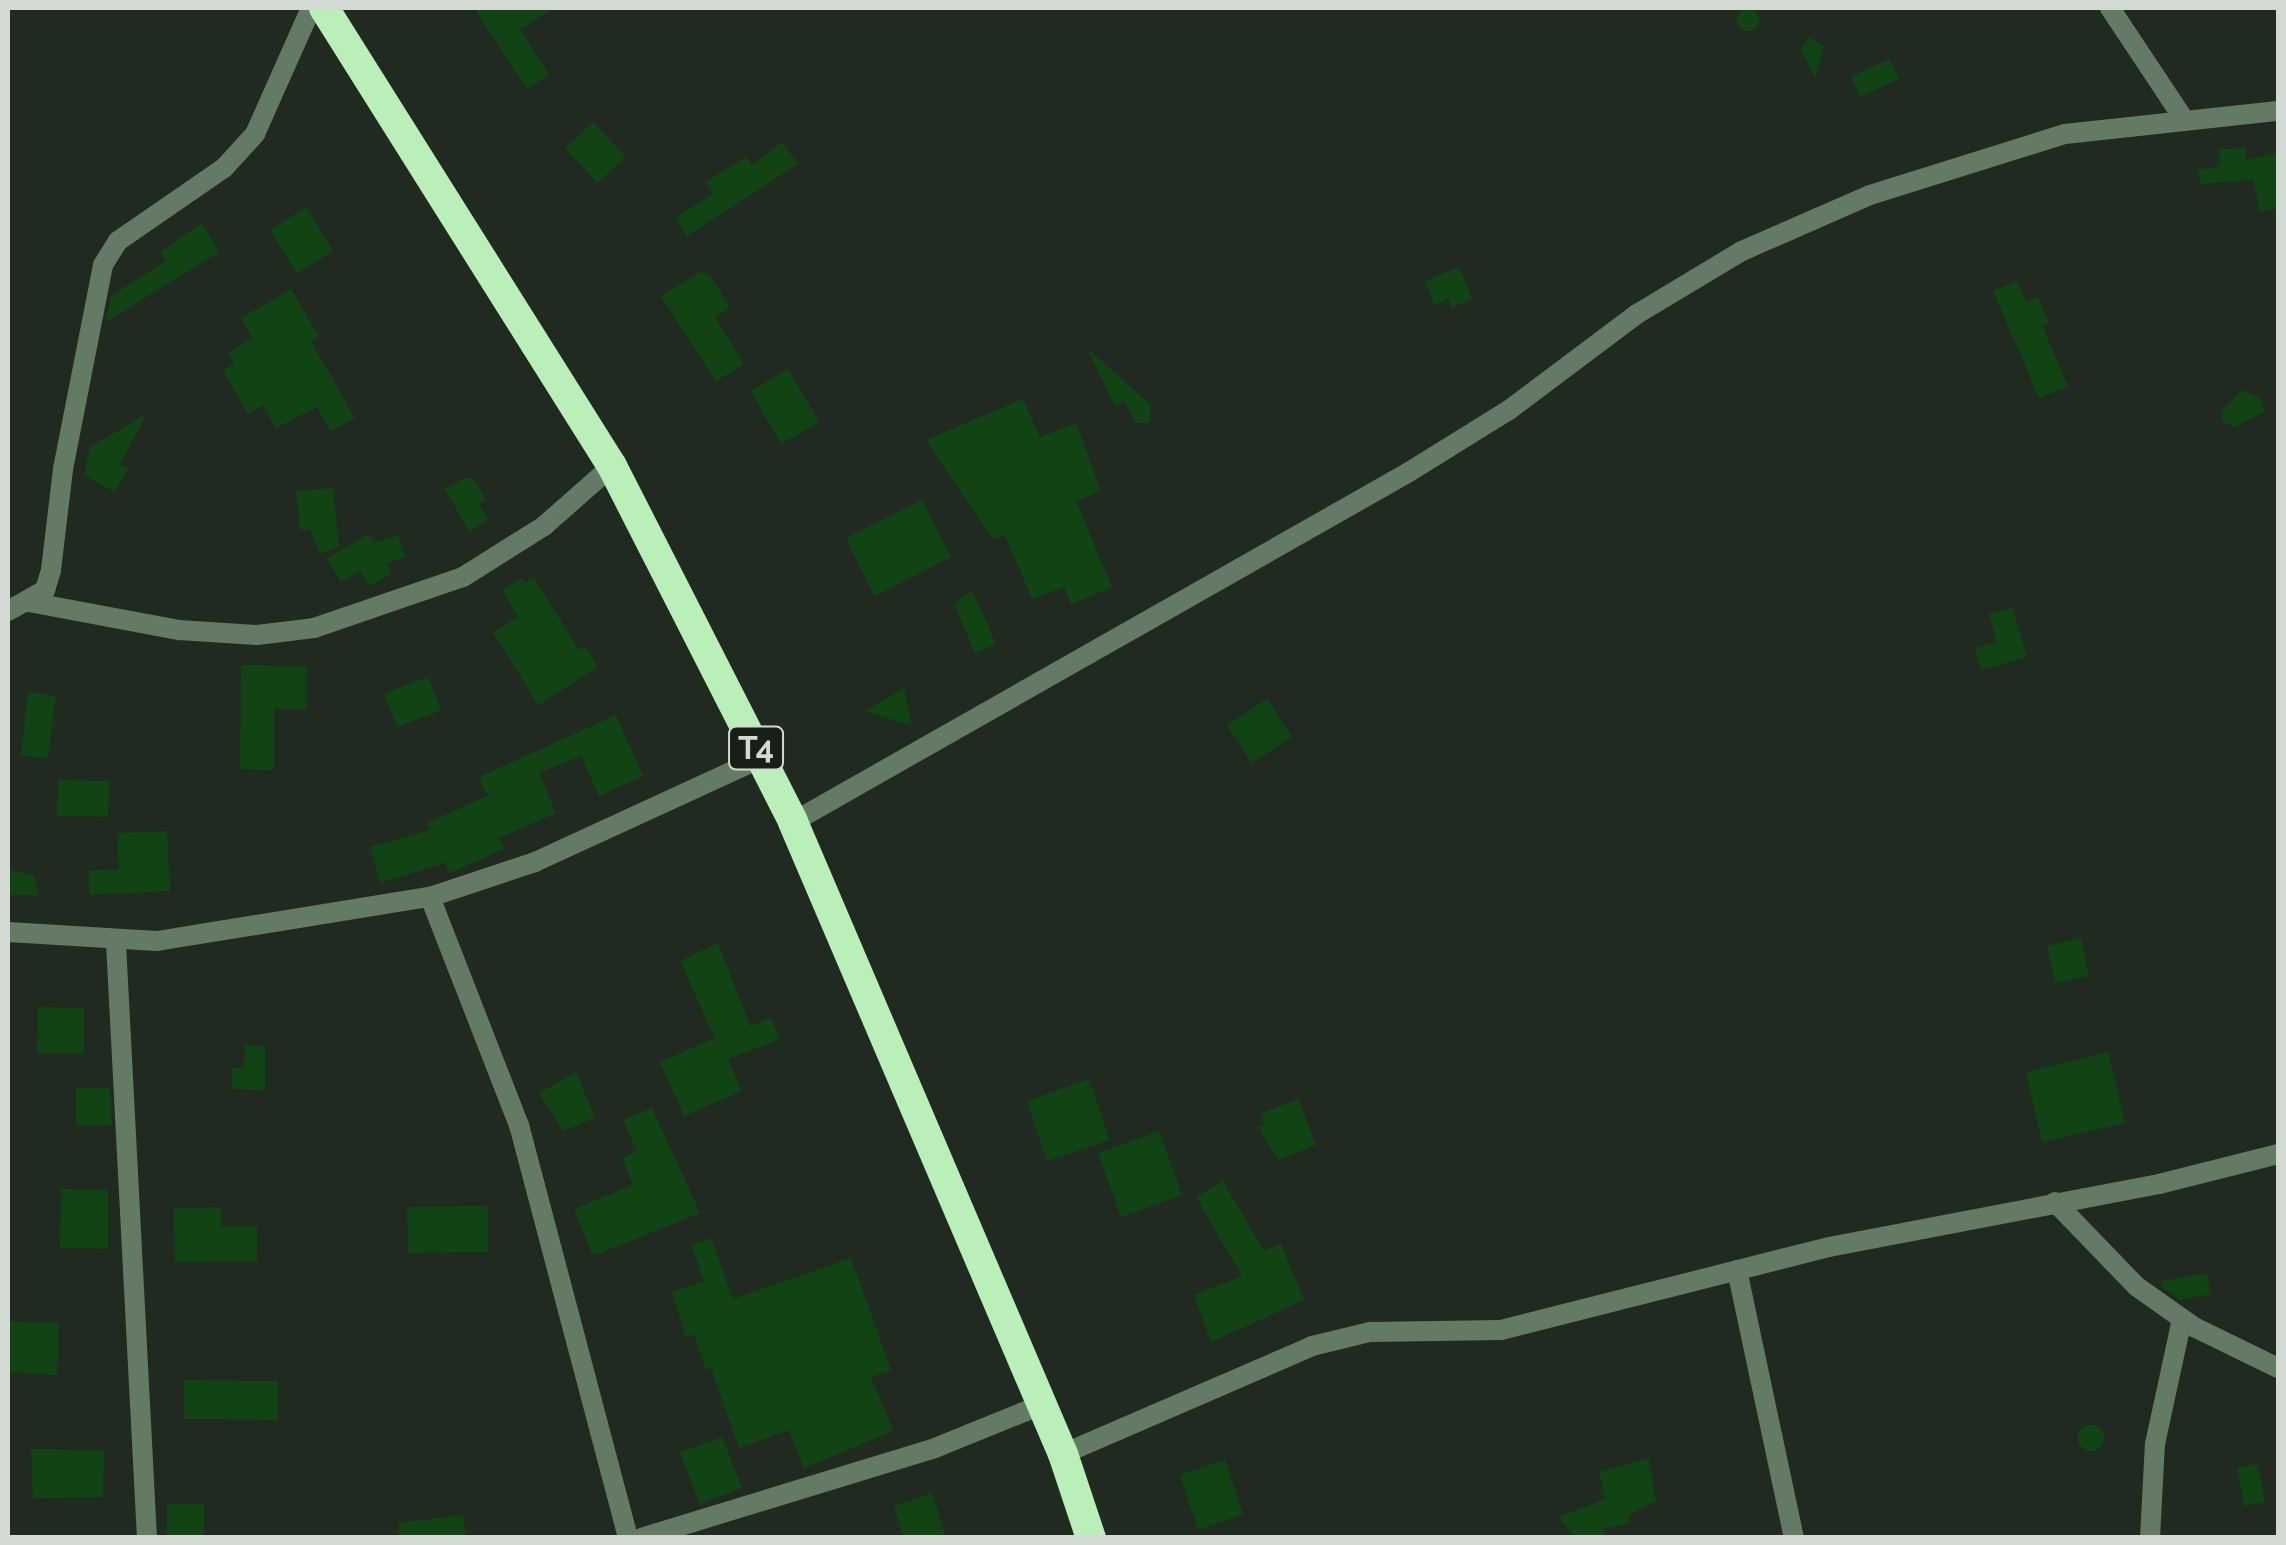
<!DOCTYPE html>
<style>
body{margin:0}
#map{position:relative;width:2286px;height:1545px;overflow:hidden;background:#202a20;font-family:Raleway,sans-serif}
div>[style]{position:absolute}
.building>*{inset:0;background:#114315}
.round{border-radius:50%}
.street>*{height:20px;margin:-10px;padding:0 10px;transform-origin:10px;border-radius:10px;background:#657a64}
.highway>*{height:30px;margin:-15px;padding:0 15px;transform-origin:15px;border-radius:15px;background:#baefb9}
span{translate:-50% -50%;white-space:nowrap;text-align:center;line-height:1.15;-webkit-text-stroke:8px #172017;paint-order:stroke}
.shield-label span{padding:2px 8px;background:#172017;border:2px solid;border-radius:8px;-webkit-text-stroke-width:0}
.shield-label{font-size:32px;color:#d3dad3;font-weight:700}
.frame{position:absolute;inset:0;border:10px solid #d3dad3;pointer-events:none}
</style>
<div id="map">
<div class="building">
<i style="clip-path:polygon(474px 8px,554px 8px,520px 29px,549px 75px,527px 89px)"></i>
<i class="round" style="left:1737px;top:9px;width:22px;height:22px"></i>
<i style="clip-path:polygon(1810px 37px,1824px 47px,1815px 78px,1801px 49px)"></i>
<i style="clip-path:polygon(1889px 59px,1899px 79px,1860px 97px,1851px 77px)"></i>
<i style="clip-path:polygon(593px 122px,626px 157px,597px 183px,565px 148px)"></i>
<i style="clip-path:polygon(782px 142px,798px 164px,687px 236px,675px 218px,713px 194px,705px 182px,746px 157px,752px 165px)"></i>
<i style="clip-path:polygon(2246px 148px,2246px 160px,2278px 153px,2278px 208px,2260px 212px,2253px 180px,2200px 184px,2198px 170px,2220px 166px,2219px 149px)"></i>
<i style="clip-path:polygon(306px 207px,333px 251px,297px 273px,270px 230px)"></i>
<i style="clip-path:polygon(202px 223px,219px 252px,106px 322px,111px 296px,166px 261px,160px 252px)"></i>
<i style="clip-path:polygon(1459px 267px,1472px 299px,1452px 308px,1448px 299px,1434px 305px,1425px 281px)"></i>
<i style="clip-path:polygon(700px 272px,710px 275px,730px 308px,715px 317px,744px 364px,716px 381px,661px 296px)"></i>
<i style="clip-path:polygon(2017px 281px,2026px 302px,2038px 297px,2049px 323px,2042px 325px,2068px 387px,2039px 398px,1993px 291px)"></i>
<i style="clip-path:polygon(291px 289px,319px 336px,311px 341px,355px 418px,330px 431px,317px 407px,276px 428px,263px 405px,248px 414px,223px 370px,234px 364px,228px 353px,252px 338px,241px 318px)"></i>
<i style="clip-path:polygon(1087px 348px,1151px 405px,1150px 422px,1135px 423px,1125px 402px,1115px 406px)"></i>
<i style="clip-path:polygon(788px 369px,819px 422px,781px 444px,751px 391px)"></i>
<i style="clip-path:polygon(2242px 390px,2260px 398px,2265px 412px,2234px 427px,2222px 421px,2222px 411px)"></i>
<i style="clip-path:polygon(1023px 399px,1040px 437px,1076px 423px,1101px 491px,1076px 501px,1112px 587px,1071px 604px,1064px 587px,1032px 599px,1005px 535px,993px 539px,926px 440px)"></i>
<i style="clip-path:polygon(147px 414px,120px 464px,128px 469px,115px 492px,84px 475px,90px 447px)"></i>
<i style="clip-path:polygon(464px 478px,474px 479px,486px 500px,478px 504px,488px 520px,469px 531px,445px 489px)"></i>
<i style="clip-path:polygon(333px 488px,339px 547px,320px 554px,310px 529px,300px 530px,296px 491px)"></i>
<i style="clip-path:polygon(922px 500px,951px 557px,875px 596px,846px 538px)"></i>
<i style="clip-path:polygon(369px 534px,374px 543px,398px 535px,406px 557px,386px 564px,391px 574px,369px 586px,360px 571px,341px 582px,327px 558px)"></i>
<i style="clip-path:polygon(522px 578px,525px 583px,534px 578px,579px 650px,585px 646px,598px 667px,538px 705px,493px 632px,518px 617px,502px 590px)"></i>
<i style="clip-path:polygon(972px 590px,996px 644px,975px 653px,954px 604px)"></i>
<i style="clip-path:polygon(2012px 607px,2027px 657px,1981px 670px,1975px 648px,1997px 642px,1989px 614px)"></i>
<i style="clip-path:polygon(241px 665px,307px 666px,307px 709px,274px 709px,274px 770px,240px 769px)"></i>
<i style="clip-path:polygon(428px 677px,441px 710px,397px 727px,384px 694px)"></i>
<i style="clip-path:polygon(904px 688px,912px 726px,865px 711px)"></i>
<i style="clip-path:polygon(28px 692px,56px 696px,48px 759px,21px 755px)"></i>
<i style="clip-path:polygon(1267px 699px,1292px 737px,1252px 763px,1227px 725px)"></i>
<i style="clip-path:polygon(616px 715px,643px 776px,599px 796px,581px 756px,539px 773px,556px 813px,499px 838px,504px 849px,450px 873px,445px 863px,380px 883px,370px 847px,430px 830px,427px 823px,494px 793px,486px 794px,479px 777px)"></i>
<i style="clip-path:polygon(58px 780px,109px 781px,108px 817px,57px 816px)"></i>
<i style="clip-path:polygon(167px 831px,170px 891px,90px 895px,88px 871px,119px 869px,117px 833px)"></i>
<i style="clip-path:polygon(8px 870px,34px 875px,38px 895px,8px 895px)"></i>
<i style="clip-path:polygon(2081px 938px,2089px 976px,2055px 983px,2047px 946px)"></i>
<i style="clip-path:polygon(718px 943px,750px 1026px,771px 1018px,780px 1039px,728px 1059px,742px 1091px,684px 1116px,660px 1062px,715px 1038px,680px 961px)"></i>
<i style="clip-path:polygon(38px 1007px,84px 1008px,84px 1053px,37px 1053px)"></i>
<i style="clip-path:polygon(245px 1045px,265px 1046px,265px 1090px,232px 1089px,232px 1068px,244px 1068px)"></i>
<i style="clip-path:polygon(2108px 1052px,2125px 1123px,2042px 1142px,2026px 1072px)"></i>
<i style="clip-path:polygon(576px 1072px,595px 1118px,563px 1131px,539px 1093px)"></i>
<i style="clip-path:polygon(1089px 1079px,1110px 1140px,1047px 1161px,1027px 1101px)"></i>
<i style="clip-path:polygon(76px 1088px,110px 1088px,112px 1125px,76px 1125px)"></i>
<i style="clip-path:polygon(1298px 1099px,1316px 1145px,1278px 1160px,1258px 1127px,1265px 1125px,1260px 1114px)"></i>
<i style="clip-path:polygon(652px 1108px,700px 1213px,593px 1256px,574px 1209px,633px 1185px,622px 1158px,637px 1151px,623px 1120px)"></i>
<i style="clip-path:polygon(1159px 1131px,1182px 1195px,1121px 1217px,1098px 1153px)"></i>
<i style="clip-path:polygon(1223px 1181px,1264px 1251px,1281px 1244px,1304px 1300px,1211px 1342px,1194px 1295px,1242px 1276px,1196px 1197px)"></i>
<i style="clip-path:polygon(61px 1189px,108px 1190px,108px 1249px,60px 1248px)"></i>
<i style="clip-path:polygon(488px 1206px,488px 1252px,408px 1253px,407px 1207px)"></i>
<i style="clip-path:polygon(221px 1207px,221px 1226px,257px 1226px,257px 1261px,175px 1262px,174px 1208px)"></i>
<i style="clip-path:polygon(711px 1238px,733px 1299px,851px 1258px,891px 1370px,871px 1377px,893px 1431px,804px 1468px,789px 1430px,739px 1448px,711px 1368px,706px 1370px,694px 1334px,686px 1337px,672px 1292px,704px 1281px,691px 1245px)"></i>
<i style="clip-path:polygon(2207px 1273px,2211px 1294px,2180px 1300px,2163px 1288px,2162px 1281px)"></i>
<i style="clip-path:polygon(8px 1321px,59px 1323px,57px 1375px,8px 1372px)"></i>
<i style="clip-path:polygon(184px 1380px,278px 1381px,278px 1420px,184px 1419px)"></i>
<i class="round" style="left:2078px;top:1425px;width:26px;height:26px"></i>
<i style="clip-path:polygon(722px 1437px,742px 1488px,700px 1504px,680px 1452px)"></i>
<i style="clip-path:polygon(31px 1449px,104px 1450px,103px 1497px,33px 1498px)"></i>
<i style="clip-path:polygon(1649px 1458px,1656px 1501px,1628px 1515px,1630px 1523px,1602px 1529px,1609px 1538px,1576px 1538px,1558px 1517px,1605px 1499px,1599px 1472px)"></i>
<i style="clip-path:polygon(1225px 1460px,1243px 1514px,1198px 1530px,1180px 1475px)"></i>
<i style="clip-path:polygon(2258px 1464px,2265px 1502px,2244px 1506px,2237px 1468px)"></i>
<i style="clip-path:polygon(932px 1493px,946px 1538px,904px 1538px,894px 1506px)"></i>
<i style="clip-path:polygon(167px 1504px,204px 1504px,204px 1538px,167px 1538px)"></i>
<i style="clip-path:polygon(463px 1515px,466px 1538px,399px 1538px,399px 1523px)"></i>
</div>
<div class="street">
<i style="left:2110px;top:8px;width:132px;rotate:56.4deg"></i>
<i style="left:29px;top:602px;width:153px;rotate:10.6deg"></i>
<i style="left:179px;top:630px;width:78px;rotate:3.7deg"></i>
<i style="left:257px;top:635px;width:57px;rotate:-7deg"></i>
<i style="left:314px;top:628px;width:157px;rotate:-18.9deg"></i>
<i style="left:463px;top:577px;width:96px;rotate:-32.2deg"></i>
<i style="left:544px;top:526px;width:91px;rotate:-41.4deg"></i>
<i style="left:8px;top:611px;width:43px;rotate:-29.6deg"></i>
<i style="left:45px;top:590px;width:21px;rotate:-73deg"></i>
<i style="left:51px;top:570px;width:102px;rotate:-83.2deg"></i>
<i style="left:63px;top:469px;width:208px;rotate:-78.9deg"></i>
<i style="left:103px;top:265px;width:28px;rotate:-58deg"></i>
<i style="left:118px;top:241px;width:129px;rotate:-34.6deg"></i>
<i style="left:224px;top:168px;width:46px;rotate:-47.6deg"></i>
<i style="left:255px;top:134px;width:138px;rotate:-66deg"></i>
<i style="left:793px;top:822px;width:708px;rotate:-29.6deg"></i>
<i style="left:1409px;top:472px;width:118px;rotate:-31.8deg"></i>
<i style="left:1509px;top:410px;width:160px;rotate:-36.9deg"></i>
<i style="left:1637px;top:314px;width:122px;rotate:-31deg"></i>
<i style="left:1742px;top:251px;width:140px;rotate:-23.6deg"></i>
<i style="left:1870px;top:195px;width:204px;rotate:-17.4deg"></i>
<i style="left:2065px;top:134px;width:214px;rotate:-6.2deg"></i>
<i style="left:430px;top:897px;width:245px;rotate:68.7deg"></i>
<i style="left:519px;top:1125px;width:427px;rotate:75.2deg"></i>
<i style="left:8px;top:932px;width:149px;rotate:3.5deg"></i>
<i style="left:157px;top:941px;width:277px;rotate:-9.2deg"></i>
<i style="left:430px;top:897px;width:111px;rotate:-18.4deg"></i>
<i style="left:535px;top:862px;width:249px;rotate:-24.7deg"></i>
<i style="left:116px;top:943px;width:596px;rotate:87.02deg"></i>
<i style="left:2055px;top:1202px;width:117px;rotate:46deg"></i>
<i style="left:2136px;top:1286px;width:71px;rotate:35.3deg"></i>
<i style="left:2194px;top:1327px;width:93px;rotate:26deg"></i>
<i style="left:1737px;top:1270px;width:274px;rotate:78deg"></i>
<i style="left:1063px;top:1454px;width:271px;rotate:-23.4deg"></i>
<i style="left:1312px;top:1346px;width:60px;rotate:-13.6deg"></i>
<i style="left:1370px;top:1332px;width:131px;rotate:-0.9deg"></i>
<i style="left:1501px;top:1330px;width:338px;rotate:-14.2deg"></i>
<i style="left:1829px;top:1247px;width:336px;rotate:-10.8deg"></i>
<i style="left:2159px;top:1184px;width:123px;rotate:-14.1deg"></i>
<i style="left:641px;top:1538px;width:307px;rotate:-17deg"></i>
<i style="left:935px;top:1448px;width:114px;rotate:-22.1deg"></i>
<i style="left:2150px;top:1538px;width:94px;rotate:-87deg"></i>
<i style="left:2155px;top:1444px;width:128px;rotate:-77.8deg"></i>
</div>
<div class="highway">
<i style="left:324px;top:8px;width:541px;rotate:57.84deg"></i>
<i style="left:612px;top:466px;width:399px;rotate:63deg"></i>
<i style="left:793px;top:822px;width:687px;rotate:66.87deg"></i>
<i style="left:1063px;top:1454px;width:89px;rotate:71.6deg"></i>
</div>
<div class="shield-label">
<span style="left:756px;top:748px">T4</span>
</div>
<div class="frame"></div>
</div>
